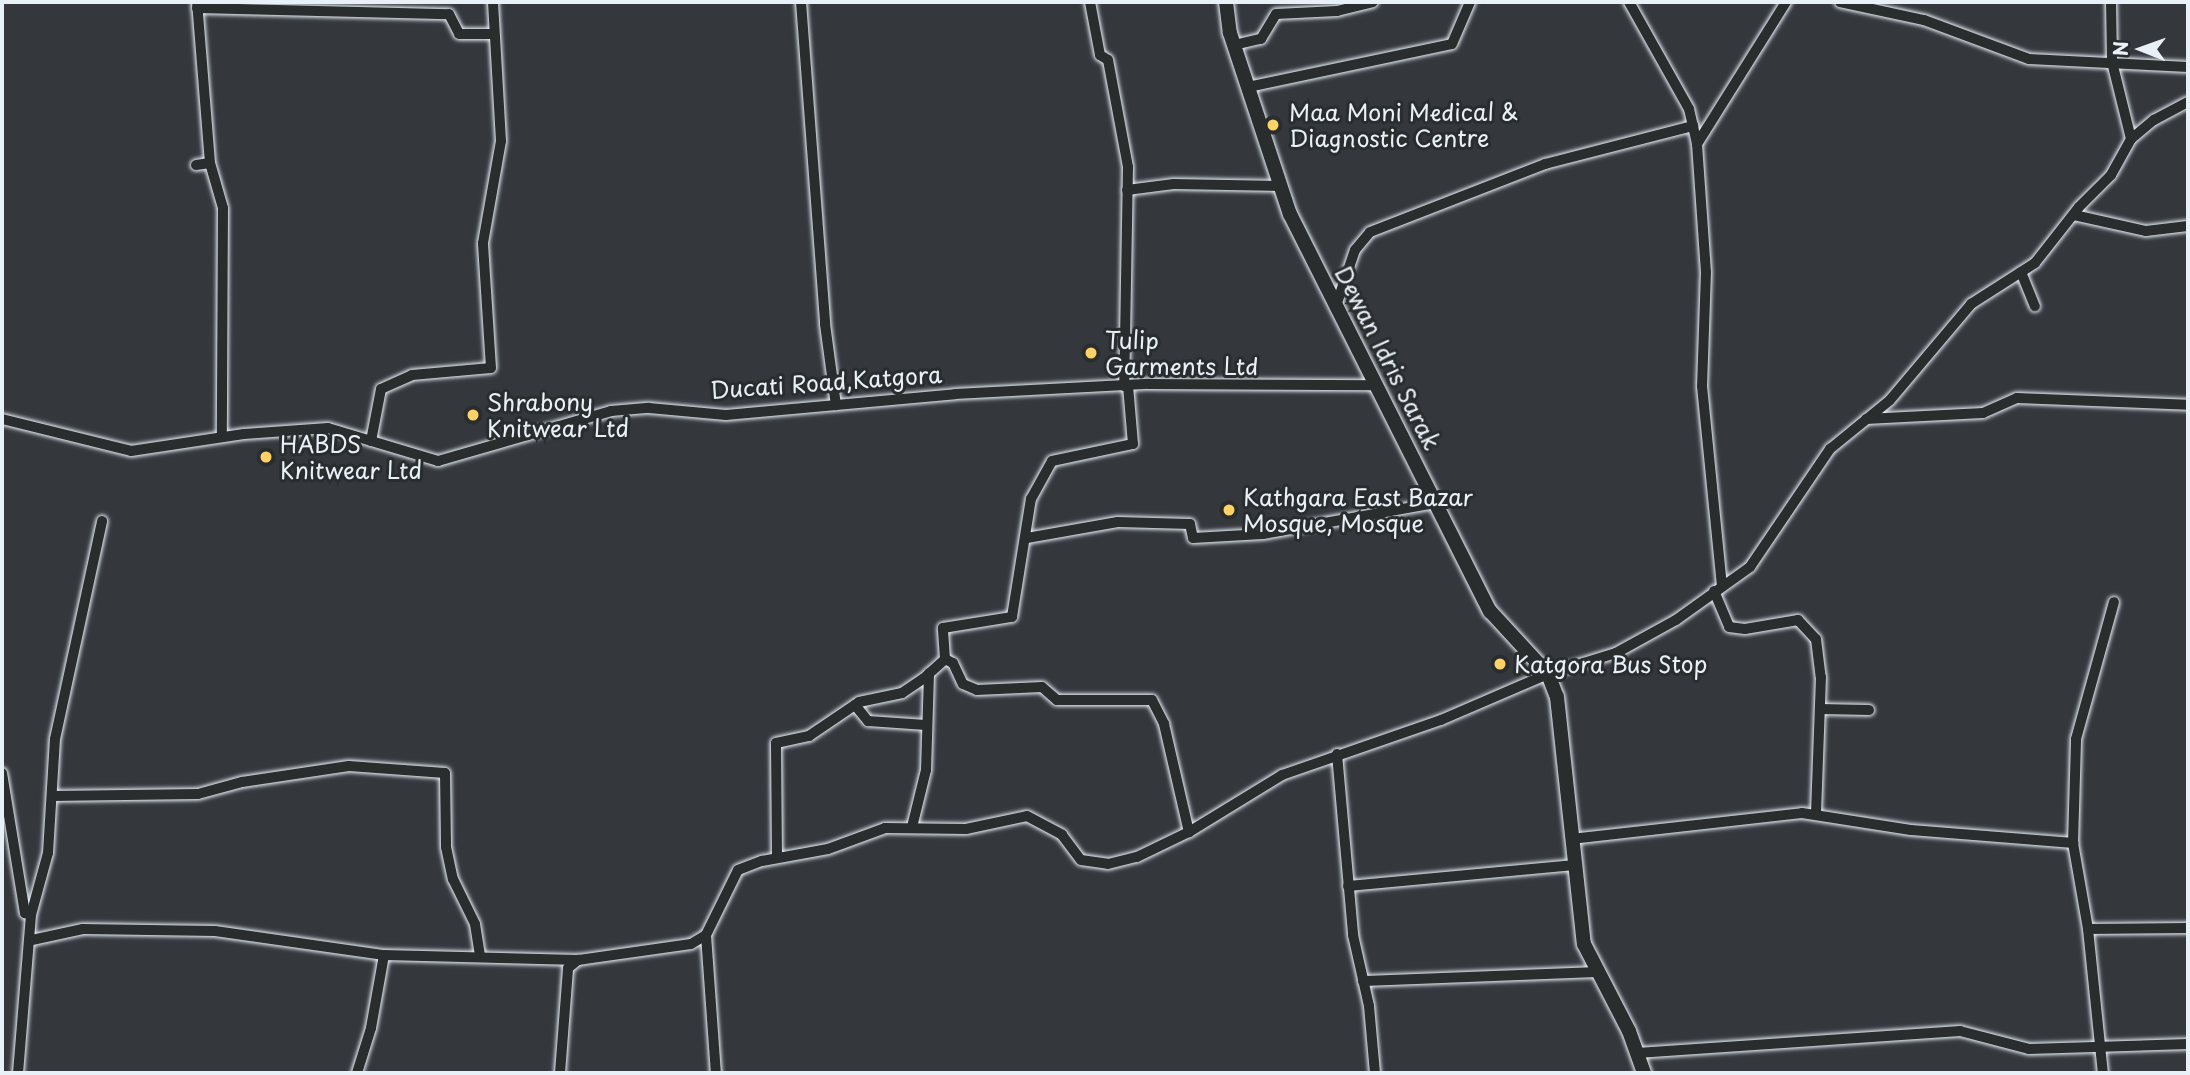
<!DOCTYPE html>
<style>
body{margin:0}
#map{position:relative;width:2190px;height:1075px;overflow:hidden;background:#34373c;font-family:"Playpen Sans",sans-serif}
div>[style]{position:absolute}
.roads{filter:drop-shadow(0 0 2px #e8f1f8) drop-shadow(0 0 2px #e8f1f8)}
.minor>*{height:10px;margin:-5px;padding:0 5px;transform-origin:5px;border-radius:5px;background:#2a2d2e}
.secondary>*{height:14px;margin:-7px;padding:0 7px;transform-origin:7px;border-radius:7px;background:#2a2d2e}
.dots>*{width:19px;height:19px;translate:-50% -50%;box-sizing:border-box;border:4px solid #2a2d2e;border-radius:50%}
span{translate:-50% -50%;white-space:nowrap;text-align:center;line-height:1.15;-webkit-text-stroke:6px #2a2d2e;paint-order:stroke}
.poi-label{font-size:23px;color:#e8f1f8}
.left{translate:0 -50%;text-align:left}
.street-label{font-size:23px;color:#e8f1f8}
.frame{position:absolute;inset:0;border:4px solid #e8f1f8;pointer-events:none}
.north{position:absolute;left:2106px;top:14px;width:70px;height:70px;-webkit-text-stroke:5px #2a2d2e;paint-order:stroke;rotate:271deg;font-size:19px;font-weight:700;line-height:28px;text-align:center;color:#e8f1f8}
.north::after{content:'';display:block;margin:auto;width:24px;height:32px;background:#e8f1f8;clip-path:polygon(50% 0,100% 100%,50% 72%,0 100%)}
</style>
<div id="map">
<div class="roads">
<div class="minor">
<i style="left:801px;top:2px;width:323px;rotate:85.7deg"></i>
<i style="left:825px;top:324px;width:82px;rotate:82.3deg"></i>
<i style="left:1090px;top:2px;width:54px;rotate:79.3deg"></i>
<i style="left:1100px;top:55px;width:9px;rotate:32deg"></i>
<i style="left:1108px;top:60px;width:109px;rotate:79.4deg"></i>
<i style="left:1128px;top:167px;width:219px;rotate:91deg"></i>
<i style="left:1629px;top:2px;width:123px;rotate:60.7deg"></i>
<i style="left:1689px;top:109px;width:36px;rotate:77deg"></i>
<i style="left:1697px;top:144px;width:128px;rotate:86deg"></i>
<i style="left:1706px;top:272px;width:114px;rotate:92deg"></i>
<i style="left:1702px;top:386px;width:201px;rotate:84.3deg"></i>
<i style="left:1840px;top:2px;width:86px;rotate:12.1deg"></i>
<i style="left:1924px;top:20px;width:112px;rotate:20.4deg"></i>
<i style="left:2029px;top:59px;width:159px;rotate:2.9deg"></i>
<i style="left:2111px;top:2px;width:60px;rotate:89deg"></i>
<i style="left:2112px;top:62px;width:79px;rotate:76.1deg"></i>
<i style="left:197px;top:8px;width:252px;rotate:1.4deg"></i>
<i style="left:449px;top:14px;width:22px;rotate:63deg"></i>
<i style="left:459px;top:34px;width:34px"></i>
<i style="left:1234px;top:45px;width:28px;rotate:-13deg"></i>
<i style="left:1261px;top:39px;width:29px;rotate:-59deg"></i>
<i style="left:1276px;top:14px;width:61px;rotate:-2.8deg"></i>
<i style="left:1337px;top:11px;width:37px;rotate:-14deg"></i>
<i style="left:1248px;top:87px;width:208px;rotate:-11.9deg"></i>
<i style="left:1452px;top:44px;width:46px;rotate:-66.8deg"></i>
<i style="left:1697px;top:144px;width:168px;rotate:-57.9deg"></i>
<i style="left:210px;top:163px;width:47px;rotate:73.9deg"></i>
<i style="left:223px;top:208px;width:229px;rotate:90.3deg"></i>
<i style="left:196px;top:165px;width:14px;rotate:-8deg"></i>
<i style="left:210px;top:163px;width:162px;rotate:-94.6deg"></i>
<i style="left:1127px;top:190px;width:47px;rotate:-7.3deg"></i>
<i style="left:1174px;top:184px;width:107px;rotate:1.1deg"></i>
<i style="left:2074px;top:215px;width:74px;rotate:12.5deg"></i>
<i style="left:2146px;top:231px;width:42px;rotate:-6.8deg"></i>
<i style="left:2021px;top:272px;width:37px;rotate:68deg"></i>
<i style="left:1336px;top:306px;width:59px;rotate:-71.3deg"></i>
<i style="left:1355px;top:250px;width:23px;rotate:-50deg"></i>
<i style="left:1370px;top:232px;width:188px;rotate:-21.2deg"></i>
<i style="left:1545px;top:164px;width:153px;rotate:-14.4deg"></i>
<i style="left:2px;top:419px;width:133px;rotate:13.9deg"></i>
<i style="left:131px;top:451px;width:114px;rotate:-8.6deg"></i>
<i style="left:244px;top:434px;width:84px;rotate:-4.1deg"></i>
<i style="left:328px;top:428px;width:115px;rotate:16.7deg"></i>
<i style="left:438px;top:461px;width:180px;rotate:-16.1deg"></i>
<i style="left:611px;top:411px;width:38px;rotate:-5deg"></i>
<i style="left:649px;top:408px;width:77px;rotate:5.2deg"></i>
<i style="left:726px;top:415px;width:230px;rotate:-5.2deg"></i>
<i style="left:955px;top:394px;width:194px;rotate:-3deg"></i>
<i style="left:1149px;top:384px;width:228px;rotate:0.3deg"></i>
<i style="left:1866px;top:419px;width:117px;rotate:-2.9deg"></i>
<i style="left:1983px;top:413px;width:37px;rotate:-24deg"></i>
<i style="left:2017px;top:398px;width:171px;rotate:2.3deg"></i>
<i style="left:371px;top:441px;width:53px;rotate:-79.1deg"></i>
<i style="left:381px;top:389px;width:34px;rotate:-24deg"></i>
<i style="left:412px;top:375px;width:79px;rotate:-5.1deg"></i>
<i style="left:491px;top:368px;width:125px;rotate:-93.7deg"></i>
<i style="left:483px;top:243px;width:104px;rotate:-80deg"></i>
<i style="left:501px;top:141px;width:139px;rotate:-93.3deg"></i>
<i style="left:1027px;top:538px;width:92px;rotate:-10deg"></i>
<i style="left:1118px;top:522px;width:72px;rotate:1.6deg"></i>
<i style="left:1190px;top:524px;width:14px;rotate:78deg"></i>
<i style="left:1193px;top:538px;width:70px;rotate:-3.3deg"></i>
<i style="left:1263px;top:534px;width:176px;rotate:-10.2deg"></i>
<i style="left:1714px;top:591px;width:39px;rotate:67deg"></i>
<i style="left:1729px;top:627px;width:16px;rotate:7deg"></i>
<i style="left:1745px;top:629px;width:54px;rotate:-9.6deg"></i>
<i style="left:1798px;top:620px;width:26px;rotate:47deg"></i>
<i style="left:1816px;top:639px;width:38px;rotate:83deg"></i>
<i style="left:1821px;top:677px;width:137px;rotate:92.1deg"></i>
<i style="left:945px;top:659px;width:9px;rotate:27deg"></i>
<i style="left:953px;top:663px;width:23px;rotate:65deg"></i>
<i style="left:963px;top:684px;width:15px;rotate:23deg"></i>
<i style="left:977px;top:690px;width:65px;rotate:-2.6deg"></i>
<i style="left:1042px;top:687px;width:20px;rotate:41deg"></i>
<i style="left:1057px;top:700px;width:95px"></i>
<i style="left:1152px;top:700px;width:27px;rotate:63deg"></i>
<i style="left:1164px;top:724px;width:111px;rotate:77deg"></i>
<i style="left:855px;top:705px;width:21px;rotate:51deg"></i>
<i style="left:868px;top:721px;width:58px;rotate:3.9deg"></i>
<i style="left:1820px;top:709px;width:49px;rotate:1.2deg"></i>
<i style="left:1337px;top:754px;width:182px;rotate:84.9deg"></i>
<i style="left:1353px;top:935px;width:73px;rotate:77.3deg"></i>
<i style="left:1369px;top:1006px;width:67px;rotate:84.9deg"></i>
<i style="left:2px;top:773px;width:142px;rotate:80.7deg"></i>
<i style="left:25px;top:913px;width:6px;rotate:18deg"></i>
<i style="left:31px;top:915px;width:159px;rotate:94.7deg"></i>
<i style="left:52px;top:796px;width:146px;rotate:-0.8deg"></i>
<i style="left:198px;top:794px;width:46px;rotate:-15.3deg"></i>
<i style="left:242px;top:782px;width:108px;rotate:-8.5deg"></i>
<i style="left:349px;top:766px;width:96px;rotate:4.2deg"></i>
<i style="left:445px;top:773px;width:74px;rotate:89.2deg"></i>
<i style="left:446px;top:847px;width:33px;rotate:78deg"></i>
<i style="left:453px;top:879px;width:50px;rotate:63.9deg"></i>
<i style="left:475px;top:924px;width:33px;rotate:81deg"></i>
<i style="left:912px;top:827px;width:59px;rotate:-76.2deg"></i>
<i style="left:926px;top:770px;width:97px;rotate:-88.2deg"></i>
<i style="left:1571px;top:839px;width:232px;rotate:-6.4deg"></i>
<i style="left:1802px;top:813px;width:110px;rotate:8.9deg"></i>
<i style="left:1911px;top:830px;width:163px;rotate:4.6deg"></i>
<i style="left:2073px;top:843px;width:87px;rotate:80.1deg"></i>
<i style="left:2088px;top:929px;width:100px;rotate:-0.6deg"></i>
<i style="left:2073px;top:843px;width:104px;rotate:-88.3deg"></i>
<i style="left:2076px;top:739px;width:142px;rotate:-74.5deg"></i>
<i style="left:777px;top:858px;width:115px;rotate:-90.5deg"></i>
<i style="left:776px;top:743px;width:34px;rotate:-12deg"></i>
<i style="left:809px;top:736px;width:60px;rotate:-34.2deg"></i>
<i style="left:859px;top:702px;width:44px;rotate:-11.8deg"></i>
<i style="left:902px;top:693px;width:25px;rotate:-34deg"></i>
<i style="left:923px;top:679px;width:30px;rotate:-42deg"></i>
<i style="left:945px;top:659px;width:31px;rotate:-94deg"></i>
<i style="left:943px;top:628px;width:70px;rotate:-9.1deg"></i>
<i style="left:1012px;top:617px;width:120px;rotate:-80.9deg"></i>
<i style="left:1031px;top:499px;width:43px;rotate:-61.1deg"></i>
<i style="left:1052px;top:461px;width:83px;rotate:-11.9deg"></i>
<i style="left:1133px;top:444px;width:58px;rotate:-94.9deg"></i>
<i style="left:1348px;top:886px;width:228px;rotate:-5.3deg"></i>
<i style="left:31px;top:915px;width:64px;rotate:-74.7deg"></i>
<i style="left:48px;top:853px;width:114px;rotate:-86.5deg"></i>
<i style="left:55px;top:739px;width:223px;rotate:-77.8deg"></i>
<i style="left:2088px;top:929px;width:145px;rotate:84.1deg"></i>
<i style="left:706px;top:935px;width:138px;rotate:85.9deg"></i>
<i style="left:32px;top:940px;width:52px;rotate:-12.2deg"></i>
<i style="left:83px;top:929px;width:132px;rotate:0.9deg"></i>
<i style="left:215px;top:931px;width:171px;rotate:8.1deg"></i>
<i style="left:384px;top:955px;width:194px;rotate:1.5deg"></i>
<i style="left:578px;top:960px;width:114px;rotate:-8.1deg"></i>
<i style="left:691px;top:944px;width:17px;rotate:-31deg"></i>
<i style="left:706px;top:935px;width:72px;rotate:-63.8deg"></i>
<i style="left:738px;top:870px;width:26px;rotate:-21deg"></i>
<i style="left:762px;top:861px;width:67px;rotate:-10.3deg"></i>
<i style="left:828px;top:849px;width:61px;rotate:-20.2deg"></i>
<i style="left:885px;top:828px;width:81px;rotate:0.7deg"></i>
<i style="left:966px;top:829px;width:62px;rotate:-12deg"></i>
<i style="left:1027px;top:816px;width:40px;rotate:28deg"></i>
<i style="left:1062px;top:835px;width:31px;rotate:53deg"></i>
<i style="left:1081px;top:860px;width:27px;rotate:8deg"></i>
<i style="left:1108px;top:864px;width:30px;rotate:-14deg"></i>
<i style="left:1137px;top:857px;width:58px;rotate:-25.7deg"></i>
<i style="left:1189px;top:832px;width:109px;rotate:-31.5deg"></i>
<i style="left:1282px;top:775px;width:168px;rotate:-19.1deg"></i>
<i style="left:1441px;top:720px;width:116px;rotate:-23.3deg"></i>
<i style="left:1548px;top:674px;width:71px;rotate:-17.2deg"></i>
<i style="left:1616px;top:653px;width:68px;rotate:-28.8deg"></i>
<i style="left:1676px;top:620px;width:91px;rotate:-35.6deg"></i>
<i style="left:1750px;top:567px;width:143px;rotate:-55.9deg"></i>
<i style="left:1830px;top:449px;width:77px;rotate:-39.2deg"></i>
<i style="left:1890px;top:400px;width:126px;rotate:-49.8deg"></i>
<i style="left:1971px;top:304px;width:76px;rotate:-32.6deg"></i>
<i style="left:2035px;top:263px;width:71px;rotate:-51.8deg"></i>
<i style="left:2079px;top:207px;width:45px;rotate:-45deg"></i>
<i style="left:2111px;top:175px;width:41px;rotate:-60.9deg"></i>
<i style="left:2131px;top:139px;width:30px;rotate:-40deg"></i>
<i style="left:2154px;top:120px;width:38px;rotate:-28deg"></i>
<i style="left:1363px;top:981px;width:236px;rotate:-2.2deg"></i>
<i style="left:1637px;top:1053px;width:324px;rotate:-3.9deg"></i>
<i style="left:1960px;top:1031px;width:71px;rotate:14.6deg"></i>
<i style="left:2029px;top:1049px;width:159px;rotate:-1.8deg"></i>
<i style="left:357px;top:1073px;width:47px;rotate:-72.7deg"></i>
<i style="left:371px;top:1028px;width:74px;rotate:-79.9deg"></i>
<i style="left:560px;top:1073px;width:105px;rotate:-85.6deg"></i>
<i style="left:568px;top:968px;width:13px;rotate:-39deg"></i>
</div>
<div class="secondary">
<i style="left:1226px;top:2px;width:31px;rotate:83deg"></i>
<i style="left:1230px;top:33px;width:191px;rotate:71.7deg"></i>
<i style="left:1290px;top:214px;width:445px;rotate:63.3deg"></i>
<i style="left:1490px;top:611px;width:86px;rotate:47.4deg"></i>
<i style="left:1548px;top:674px;width:25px;rotate:69deg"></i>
<i style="left:1557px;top:697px;width:248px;rotate:83.8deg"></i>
<i style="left:1584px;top:944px;width:98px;rotate:62.7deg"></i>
<i style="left:1629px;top:1031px;width:45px;rotate:70.3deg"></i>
</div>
</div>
<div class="dots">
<i style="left:1273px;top:125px;background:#ffd166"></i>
<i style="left:1091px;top:353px;background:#ffd166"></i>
<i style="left:473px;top:415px;background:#ffd166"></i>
<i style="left:266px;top:457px;background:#ffd166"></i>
<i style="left:1229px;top:510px;background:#ffd166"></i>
<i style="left:1500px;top:664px;background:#ffd166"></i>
</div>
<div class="poi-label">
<span class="left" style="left:1289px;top:125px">Maa Moni Medical &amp;<br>Diagnostic Centre</span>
<span class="left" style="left:1105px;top:353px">Tulip<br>Garments Ltd</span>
<span class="left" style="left:487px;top:415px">Shrabony<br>Knitwear Ltd</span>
<span class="left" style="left:280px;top:457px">HABDS<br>Knitwear Ltd</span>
<span class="left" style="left:1243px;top:510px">Kathgara East Bazar<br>Mosque, Mosque</span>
<span class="left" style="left:1514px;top:664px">Katgora Bus Stop</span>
</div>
<div class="street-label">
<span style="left:1388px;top:358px;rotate:63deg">Dewan Idris Sarak</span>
<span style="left:826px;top:382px;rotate:-4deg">Ducati Road,Katgora</span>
</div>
<div class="frame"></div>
<div class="north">N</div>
</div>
